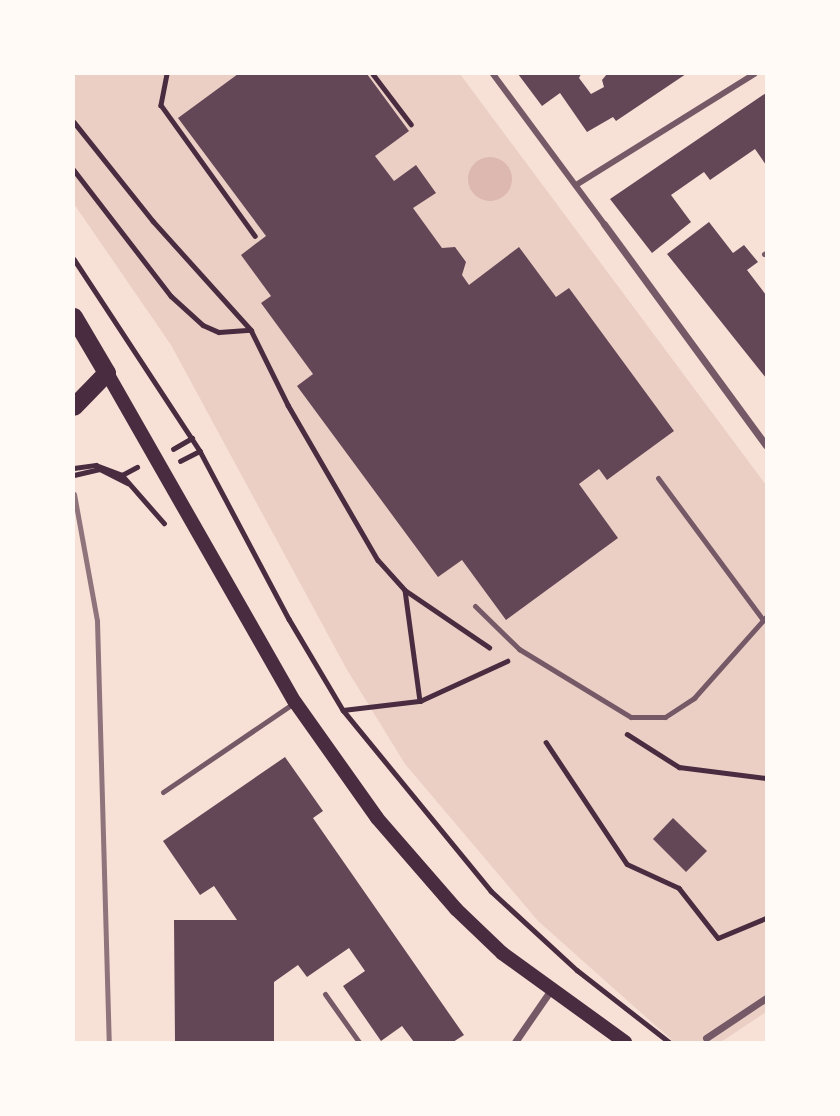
<!DOCTYPE html>
<style>
body{margin:0}
#map{position:relative;width:840px;height:1116px;overflow:hidden;background:#f7e1d7;font-family:Lato,sans-serif}
div>[style]{position:absolute}
.green>*{inset:0;background:#ebcfc5}
.water>*{inset:0;background:#dcb8b0}
.round{border-radius:50%}
.building>*{inset:0;background:#644757}
.path>*{height:4.5px;margin:-2.25px;padding:0 2.25px;transform-origin:2.25px;border-radius:2.25px;background:#4a2c40}
.service>*{height:5px;margin:-2.5px;padding:0 2.5px;transform-origin:2.5px;border-radius:2.5px;background:#755966}
.pedestrian>*{height:6px;margin:-3px;padding:0 3px;transform-origin:3px;border-radius:3px;background:#755966}
.minor>*{height:7px;margin:-3.5px;padding:0 3.5px;transform-origin:3.5px;border-radius:3.5px;background:#755966}
.secondary>*{height:14px;margin:-7px;padding:0 7px;transform-origin:7px;border-radius:7px;background:#4a2c40}
.primary>*{height:18px;margin:-9px;padding:0 9px;transform-origin:9px;border-radius:9px;background:#4a2c40}
.rail>*{height:5px;margin:-2.5px;padding:0 2.5px;transform-origin:2.5px;border-radius:2.5px;background:#8f747c}
span{translate:-50% -50%;white-space:nowrap;text-align:center;line-height:1.15;-webkit-text-stroke:5px #fffaf5;paint-order:stroke}
.frame{position:absolute;inset:0;border:75px solid #fffaf5;pointer-events:none}
</style>
<div id="map">
<div class="green">
<i style="clip-path:polygon(74px 74px,460px 74px,766px 485px,766px 1012px,721px 1042px,674px 1042px,538px 921px,405px 764px,346px 668px,171px 345px,74px 204px)"></i>
</div>
<div class="water">
<i class="round" style="left:468px;top:157px;width:44px;height:44px"></i>
</div>
<div class="building">
<i style="clip-path:polygon(238px 74px,367px 74px,409px 131px,375px 156px,394px 181px,416px 165px,436px 193px,413px 208px,442px 248px,455px 247px,466px 262px,462px 275px,469px 285px,519px 247px,556px 297px,569px 288px,674px 431px,607px 480px,599px 469px,579px 484px,618px 538px,506px 620px,462px 560px,438px 577px,297px 386px,313px 374px,261px 303px,271px 296px,241px 255px,266px 236px,178px 118px)"></i>
<i style="clip-path:polygon(518px 74px,581px 74px,579px 78px,591px 94px,604px 87px,602px 80px,607px 74px,686px 74px,616px 121px,613px 117px,587px 132px,560px 93px,542px 106px)"></i>
<i style="clip-path:polygon(766px 93px,766px 165px,755px 149px,710px 180px,704px 172px,671px 195px,691px 222px,652px 253px,610px 199px)"></i>
<i style="clip-path:polygon(709px 222px,733px 253px,744px 245px,758px 262px,747px 270px,766px 295px,766px 378px,667px 254px)"></i>
<i style="clip-path:polygon(285px 757px,323px 811px,313px 818px,464px 1035px,453px 1042px,414px 1042px,402px 1026px,381px 1041px,343px 986px,365px 971px,349px 948px,307px 977px,298px 965px,274px 982px,274px 1042px,175px 1042px,174px 920px,237px 920px,214px 886px,200px 895px,163px 841px)"></i>
<i style="clip-path:polygon(673px 818px,707px 851px,686px 872px,653px 839px)"></i>
</div>
<div class="path">
<i style="left:167px;top:74px;width:32px;rotate:101deg"></i>
<i style="left:161px;top:105px;width:161px;rotate:54.3deg"></i>
<i style="left:373px;top:74px;width:63px;rotate:52.8deg"></i>
<i style="left:74px;top:122px;width:127px;rotate:51.4deg"></i>
<i style="left:153px;top:221px;width:147px;rotate:48deg"></i>
<i style="left:251px;top:330px;width:84px;rotate:63.7deg"></i>
<i style="left:288px;top:405px;width:179px;rotate:59.9deg"></i>
<i style="left:378px;top:560px;width:40px;rotate:48deg"></i>
<i style="left:405px;top:590px;width:102px;rotate:34.2deg"></i>
<i style="left:74px;top:170px;width:159px;rotate:52.4deg"></i>
<i style="left:171px;top:296px;width:43px;rotate:42.2deg"></i>
<i style="left:203px;top:325px;width:17px;rotate:24deg"></i>
<i style="left:219px;top:332px;width:31px;rotate:-4deg"></i>
<i style="left:74px;top:259px;width:230px;rotate:56.7deg"></i>
<i style="left:200px;top:451px;width:190px;rotate:62.1deg"></i>
<i style="left:289px;top:619px;width:106px;rotate:59.3deg"></i>
<i style="left:343px;top:710px;width:234px;rotate:50.7deg"></i>
<i style="left:491px;top:891px;width:117px;rotate:42.6deg"></i>
<i style="left:577px;top:970px;width:117px;rotate:38deg"></i>
<i style="left:173px;top:449px;width:22px;rotate:-30deg"></i>
<i style="left:180px;top:461px;width:22px;rotate:-27deg"></i>
<i style="left:74px;top:468px;width:22px;rotate:-8deg"></i>
<i style="left:96px;top:465px;width:28px;rotate:21deg"></i>
<i style="left:122px;top:475px;width:64px;rotate:48.8deg"></i>
<i style="left:74px;top:475px;width:27px;rotate:-13deg"></i>
<i style="left:100px;top:469px;width:31px;rotate:27deg"></i>
<i style="left:122px;top:475px;width:17px;rotate:-28deg"></i>
<i style="left:405px;top:590px;width:112px;rotate:82.3deg"></i>
<i style="left:343px;top:710px;width:78px;rotate:-6.7deg"></i>
<i style="left:420px;top:701px;width:96px;rotate:-24.7deg"></i>
<i style="left:627px;top:734px;width:62px;rotate:32.4deg"></i>
<i style="left:679px;top:767px;width:88px;rotate:7.2deg"></i>
<i style="left:546px;top:742px;width:146px;rotate:56.4deg"></i>
<i style="left:627px;top:864px;width:57px;rotate:24.8deg"></i>
<i style="left:679px;top:888px;width:63px;rotate:52deg"></i>
<i style="left:718px;top:938px;width:52px;rotate:-22.6deg"></i>
</div>
<div class="service">
<i style="left:764px;top:254px;width:2px;rotate:-27deg"></i>
<i style="left:658px;top:478px;width:177px;rotate:53.5deg"></i>
<i style="left:475px;top:606px;width:62px;rotate:44.3deg"></i>
<i style="left:519px;top:649px;width:131px;rotate:31.3deg"></i>
<i style="left:631px;top:717px;width:34px"></i>
<i style="left:665px;top:717px;width:35px;rotate:-33deg"></i>
<i style="left:694px;top:698px;width:108px;rotate:-48.4deg"></i>
<i style="left:163px;top:792px;width:158px;rotate:-34.2deg"></i>
<i style="left:325px;top:994px;width:59px;rotate:54.7deg"></i>
</div>
<div class="pedestrian">
<i style="left:493px;top:74px;width:187px;rotate:53.5deg"></i>
<i style="left:576px;top:185px;width:210px;rotate:-31.9deg"></i>
</div>
<div class="minor">
<i style="left:604px;top:224px;width:274px;rotate:53.8deg"></i>
<i style="left:706px;top:1038px;width:72px;rotate:-33.7deg"></i>
<i style="left:515px;top:1042px;width:62px;rotate:-55.5deg"></i>
</div>
<div class="secondary">
<i style="left:107px;top:373px;width:379px;rotate:60.3deg"></i>
<i style="left:295px;top:702px;width:142px;rotate:54.7deg"></i>
<i style="left:377px;top:818px;width:121px;rotate:49deg"></i>
<i style="left:456px;top:909px;width:64px;rotate:43.7deg"></i>
<i style="left:502px;top:953px;width:152px;rotate:35.9deg"></i>
</div>
<div class="primary">
<i style="left:74px;top:317px;width:65px;rotate:59.5deg"></i>
<i style="left:107px;top:373px;width:47px;rotate:134.1deg"></i>
</div>
<div class="rail">
<i style="left:74px;top:494px;width:129px;rotate:79.7deg"></i>
<i style="left:97px;top:621px;width:421px;rotate:88.4deg"></i>
</div>
<div class="frame"></div>
</div>
